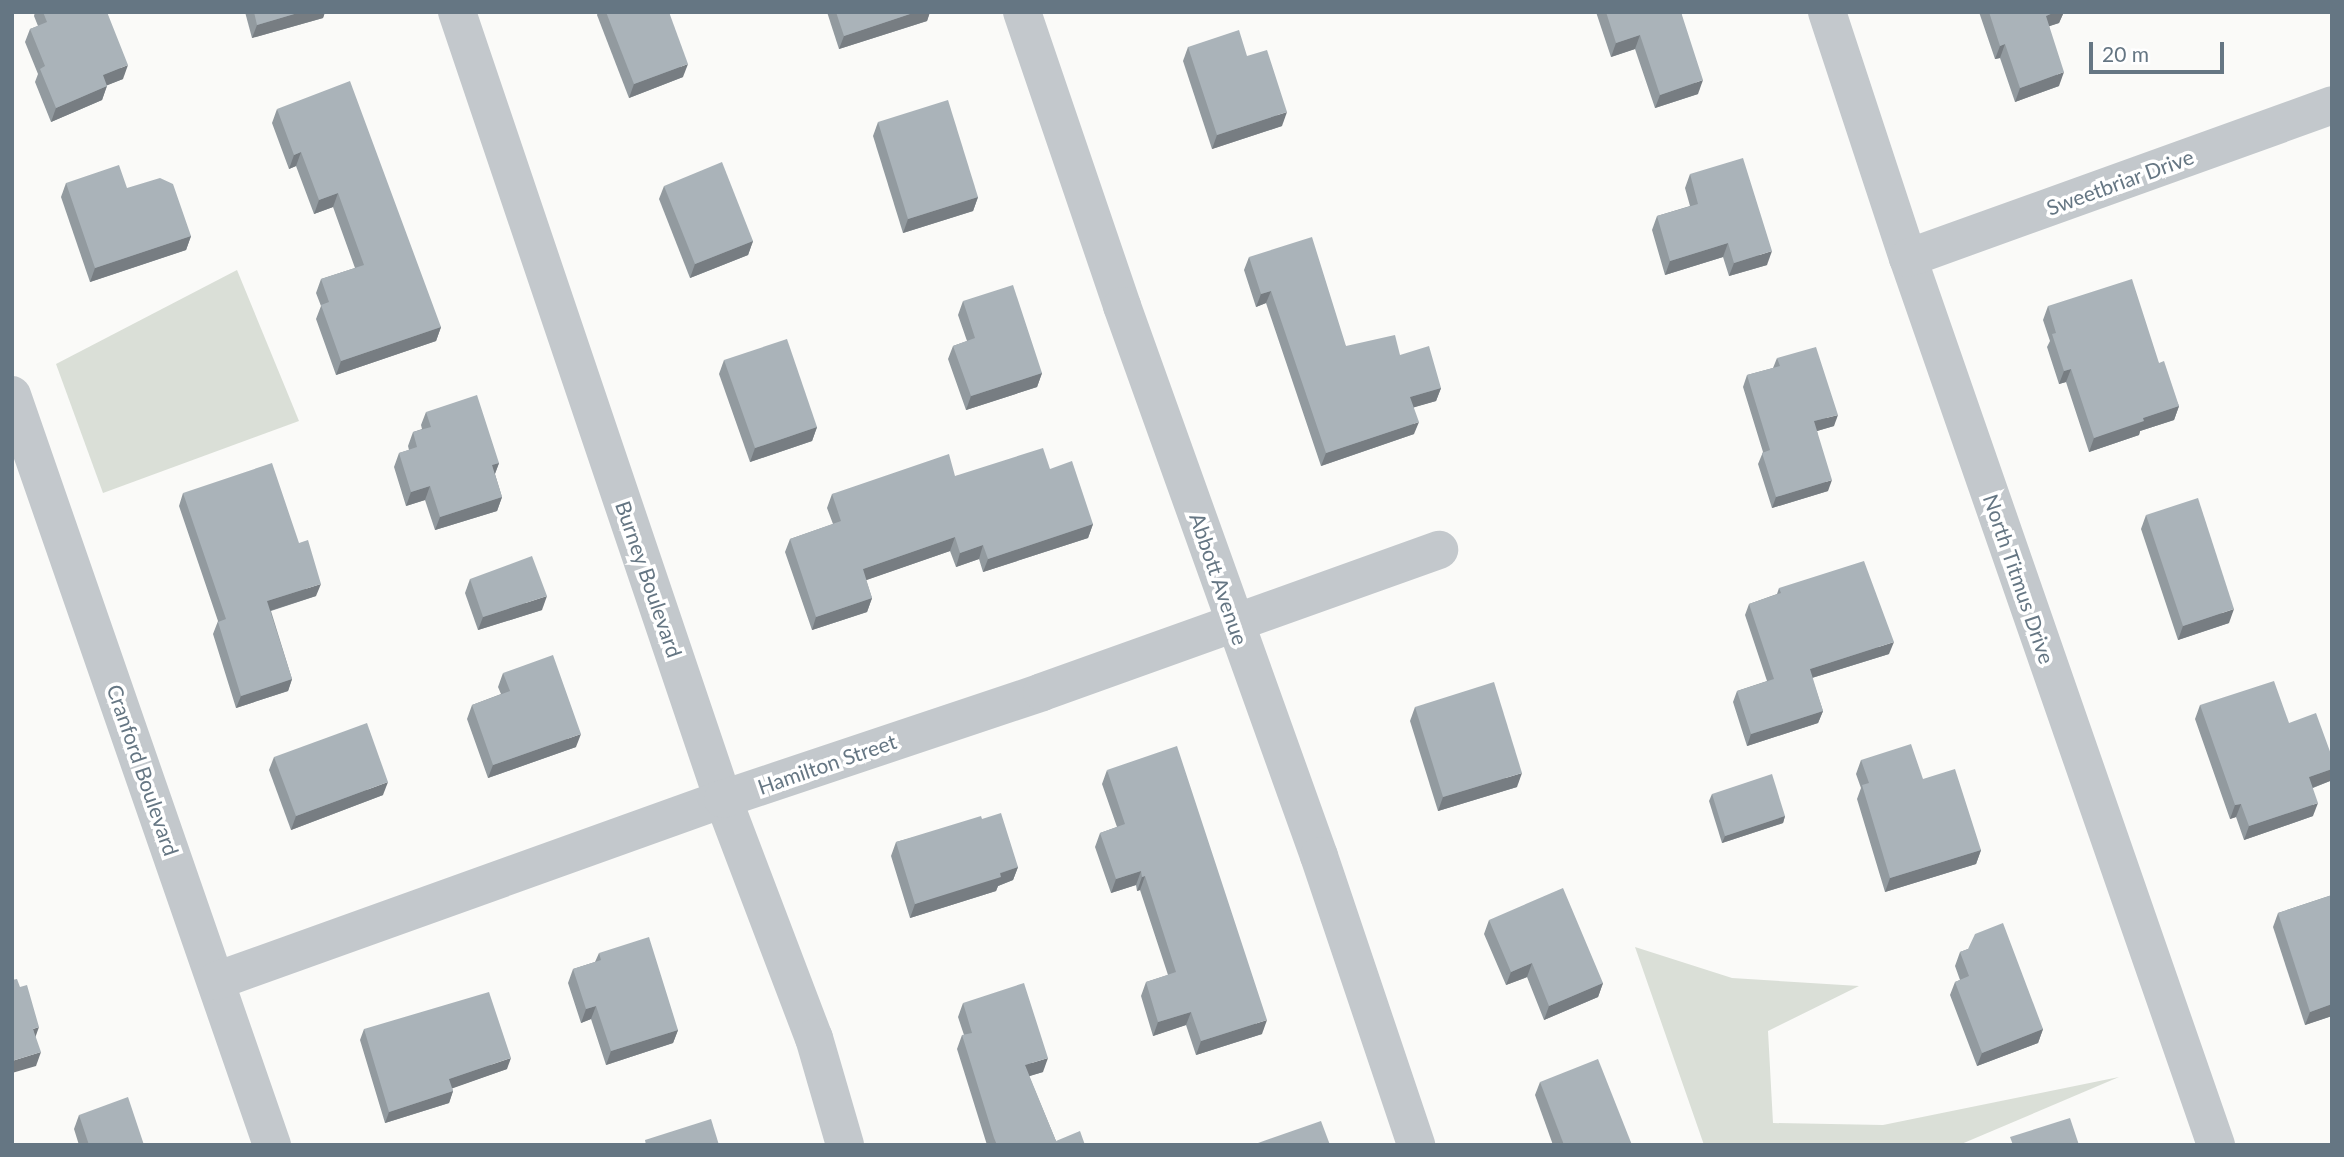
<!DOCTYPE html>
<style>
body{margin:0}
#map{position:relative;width:2344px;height:1157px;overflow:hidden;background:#fafaf8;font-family:Lato,sans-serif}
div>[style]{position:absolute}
.green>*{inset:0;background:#dadfd7}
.minor>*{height:38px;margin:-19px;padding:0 19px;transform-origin:19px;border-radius:19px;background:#c3c8cc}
.wall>*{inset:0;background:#929a9f}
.shaded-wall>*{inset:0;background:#777d82}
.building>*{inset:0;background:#aab3b9}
span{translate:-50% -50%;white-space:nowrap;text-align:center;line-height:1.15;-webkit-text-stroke:7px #fff;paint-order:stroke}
.street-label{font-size:21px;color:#657683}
.frame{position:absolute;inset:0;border:14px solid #657683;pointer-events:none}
.scale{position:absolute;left:2089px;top:42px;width:135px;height:32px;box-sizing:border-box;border:4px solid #657683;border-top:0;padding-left:9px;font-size:21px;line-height:24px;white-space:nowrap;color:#657683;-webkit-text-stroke:5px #fff;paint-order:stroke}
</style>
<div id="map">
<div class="green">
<i style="clip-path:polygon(237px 270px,299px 421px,103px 493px,56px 364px)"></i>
<i style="clip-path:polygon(1635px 947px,1732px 978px,1859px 986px,1768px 1031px,1773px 1123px,1883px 1125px,2119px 1077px,1959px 1145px,1704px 1145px)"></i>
</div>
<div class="minor">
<i style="left:457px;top:12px;width:831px;rotate:71.33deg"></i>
<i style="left:723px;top:799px;width:256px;rotate:69.2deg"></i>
<i style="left:814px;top:1038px;width:111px;rotate:73.8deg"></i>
<i style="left:1022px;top:12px;width:311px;rotate:71.2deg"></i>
<i style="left:1122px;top:306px;width:584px;rotate:70.29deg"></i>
<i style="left:1319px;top:856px;width:305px;rotate:71.4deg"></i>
<i style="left:1827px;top:12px;width:259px;rotate:71.8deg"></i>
<i style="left:1908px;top:258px;width:939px;rotate:70.85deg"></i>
<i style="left:1908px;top:258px;width:451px;rotate:-19.8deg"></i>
<i style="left:12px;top:395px;width:794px;rotate:70.88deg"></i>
<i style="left:216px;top:981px;width:539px;rotate:-19.75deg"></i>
<i style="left:723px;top:799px;width:336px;rotate:-18.5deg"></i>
<i style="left:1042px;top:692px;width:422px;rotate:-19.7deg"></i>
</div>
<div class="wall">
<i style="clip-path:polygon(35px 12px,107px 12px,123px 79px,107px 85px,102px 100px,51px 122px,35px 82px,38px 74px,25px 42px,30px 29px,38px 26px,34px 16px)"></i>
<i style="clip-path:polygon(245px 12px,325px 12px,323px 18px,252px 38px)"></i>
<i style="clip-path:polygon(598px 12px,669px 12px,683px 77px,629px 98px,597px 15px)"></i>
<i style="clip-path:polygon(827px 12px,930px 12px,927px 21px,839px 49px)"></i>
<i style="clip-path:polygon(1596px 12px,1681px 12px,1698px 94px,1655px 108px,1635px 49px,1611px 57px)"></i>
<i style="clip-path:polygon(1979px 12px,2067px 12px,2063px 14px,2059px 23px,2049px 26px,2059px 86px,2015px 102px,2000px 58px,1995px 59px)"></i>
<i style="clip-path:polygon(1188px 47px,1247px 56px,1282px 126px,1212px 149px,1183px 61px)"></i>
<i style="clip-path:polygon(277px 109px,441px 327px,436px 341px,336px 375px,316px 319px,321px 306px,316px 293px,321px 279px,355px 268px,333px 207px,314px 214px,296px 166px,289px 169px,272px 123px)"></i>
<i style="clip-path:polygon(878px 122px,978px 197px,973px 211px,903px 233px,873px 136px)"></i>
<i style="clip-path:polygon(1690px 174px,1767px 265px,1729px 276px,1723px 257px,1665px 275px,1652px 230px,1657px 216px,1690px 206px,1685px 188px)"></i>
<i style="clip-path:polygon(66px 183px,127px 188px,191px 236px,186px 250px,90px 282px,61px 197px)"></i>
<i style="clip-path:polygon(664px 186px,753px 241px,748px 255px,690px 278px,659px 199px)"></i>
<i style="clip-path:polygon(1249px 257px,1346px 346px,1400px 355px,1441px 388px,1436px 401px,1414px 407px,1414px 434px,1321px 466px,1266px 303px,1256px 307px,1244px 270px)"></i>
<i style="clip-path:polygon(963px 301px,1042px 373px,1037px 387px,966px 410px,948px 359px,953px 346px,967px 341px,958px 315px)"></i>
<i style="clip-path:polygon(2048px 306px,2159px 363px,2179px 406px,2174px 420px,2140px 431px,2139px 435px,2089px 452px,2066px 382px,2059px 384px,2047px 347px,2050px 341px,2043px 320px)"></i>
<i style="clip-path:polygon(1777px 358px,1834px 426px,1817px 431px,1828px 491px,1772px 508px,1758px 464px,1763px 452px,1743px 387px,1747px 375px,1773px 368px)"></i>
<i style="clip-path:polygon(724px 360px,817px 427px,812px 441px,750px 462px,719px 374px)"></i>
<i style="clip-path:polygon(426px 412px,499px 463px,495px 474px,502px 497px,497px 511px,435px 530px,425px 500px,406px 506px,394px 467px,399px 453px,409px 450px,408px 446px,413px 432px,422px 429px,421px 425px)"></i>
<i style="clip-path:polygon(1050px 469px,1093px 524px,1088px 538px,983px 572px,979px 559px,956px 567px,950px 551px,866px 580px,872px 598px,867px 612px,812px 630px,785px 552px,790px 539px,833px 524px,827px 508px,832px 494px,955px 476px)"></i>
<i style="clip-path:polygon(183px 493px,316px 596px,271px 611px,292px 679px,288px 691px,236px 708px,213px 634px,218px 621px,179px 506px)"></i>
<i style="clip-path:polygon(2146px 515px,2229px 623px,2178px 640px,2141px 529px)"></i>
<i style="clip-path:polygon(470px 579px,542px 610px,478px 630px,465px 593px)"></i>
<i style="clip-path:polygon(1779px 588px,1889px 654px,1812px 678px,1823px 711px,1818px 723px,1747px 746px,1733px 702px,1737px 691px,1767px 681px,1745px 615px,1749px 604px,1777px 594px)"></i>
<i style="clip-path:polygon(503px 673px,576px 747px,488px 778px,467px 719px,472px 705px,501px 694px,498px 687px)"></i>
<i style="clip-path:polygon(2200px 705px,2289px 723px,2332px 757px,2332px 778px,2330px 781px,2313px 788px,2313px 816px,2244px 840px,2236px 817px,2230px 819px,2195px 719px)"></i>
<i style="clip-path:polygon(1415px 707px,1517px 787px,1438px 811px,1410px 721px)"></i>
<i style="clip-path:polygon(274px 757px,383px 795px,291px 830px,269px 770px)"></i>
<i style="clip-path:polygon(1861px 760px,1923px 779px,1981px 850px,1976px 864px,1885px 892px,1857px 799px,1861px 788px,1856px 774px)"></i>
<i style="clip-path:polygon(1107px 770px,1262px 1034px,1196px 1055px,1186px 1025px,1153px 1036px,1141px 996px,1146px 982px,1168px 975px,1140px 890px,1137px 891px,1136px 885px,1111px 893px,1095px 847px,1100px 833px,1117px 827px,1102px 784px)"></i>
<i style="clip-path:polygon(1712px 794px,1785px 816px,1783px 823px,1722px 843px,1709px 801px)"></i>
<i style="clip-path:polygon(982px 819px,1018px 867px,1013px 880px,998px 886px,996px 891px,910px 918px,891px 856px,896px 842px)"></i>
<i style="clip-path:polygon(2332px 895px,2332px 1016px,2305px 1025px,2273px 927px,2278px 913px)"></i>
<i style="clip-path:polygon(1489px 920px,1603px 983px,1598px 997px,1544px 1020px,1527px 977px,1506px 985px,1484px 934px)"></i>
<i style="clip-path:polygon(1968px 949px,2043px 1029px,2038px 1043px,1977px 1066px,1950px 995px,1955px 982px,1960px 980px,1955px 966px,1960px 952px)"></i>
<i style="clip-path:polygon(599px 953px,678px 1030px,673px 1043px,606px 1065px,591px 1019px,581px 1023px,568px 983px,573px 969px,595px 962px)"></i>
<i style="clip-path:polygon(963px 1003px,1043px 1072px,1029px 1076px,1056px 1141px,1085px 1145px,987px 1145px,957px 1049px,962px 1035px,964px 1035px,958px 1017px)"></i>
<i style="clip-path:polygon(364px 1029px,507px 1069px,452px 1088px,453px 1091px,449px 1103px,385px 1123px,360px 1040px)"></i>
<i style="clip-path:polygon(1540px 1082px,1632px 1145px,1553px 1145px,1535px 1095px)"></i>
<i style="clip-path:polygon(79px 1115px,144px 1145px,79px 1145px,74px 1129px)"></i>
</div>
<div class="shaded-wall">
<i style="clip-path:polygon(301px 12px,325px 12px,323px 18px,252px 38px,257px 25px)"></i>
<i style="clip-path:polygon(916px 12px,930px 12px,927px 21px,839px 49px,844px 36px)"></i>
<i style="clip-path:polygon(2055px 12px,2067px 12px,2063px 14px,2059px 23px,2041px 29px,2046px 16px)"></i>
<i style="clip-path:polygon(1640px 35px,1635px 49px,1611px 57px,1616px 43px)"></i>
<i style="clip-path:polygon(2005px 44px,2000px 58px,1995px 59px,2000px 46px)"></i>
<i style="clip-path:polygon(688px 64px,683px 77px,629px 98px,634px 84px)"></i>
<i style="clip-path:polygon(128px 65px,123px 79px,98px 89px,103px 75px)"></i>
<i style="clip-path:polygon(2064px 72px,2059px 86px,2015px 102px,2020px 88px)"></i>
<i style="clip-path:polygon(1703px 80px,1698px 94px,1655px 108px,1660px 95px)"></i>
<i style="clip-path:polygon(107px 86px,102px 100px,51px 122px,56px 108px)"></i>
<i style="clip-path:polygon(1287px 112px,1282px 126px,1212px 149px,1217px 135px)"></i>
<i style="clip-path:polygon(301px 152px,296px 166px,289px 169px,294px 155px)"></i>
<i style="clip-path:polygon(338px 193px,333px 207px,314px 214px,319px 200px)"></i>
<i style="clip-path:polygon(978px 197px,973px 211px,903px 233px,908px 219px)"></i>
<i style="clip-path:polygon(191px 236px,186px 250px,90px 282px,95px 268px)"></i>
<i style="clip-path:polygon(753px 241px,748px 255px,690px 278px,695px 264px)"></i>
<i style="clip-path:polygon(1728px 243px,1723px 257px,1665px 275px,1670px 261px)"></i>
<i style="clip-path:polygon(1772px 251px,1767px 265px,1729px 276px,1734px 263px)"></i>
<i style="clip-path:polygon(1271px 291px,1266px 303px,1256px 307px,1261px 294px)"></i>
<i style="clip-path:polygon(441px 327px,436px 341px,336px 375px,341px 361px)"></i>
<i style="clip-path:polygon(2071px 369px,2066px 382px,2059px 384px,2064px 371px)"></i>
<i style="clip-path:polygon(1042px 373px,1037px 387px,966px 410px,971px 396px)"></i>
<i style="clip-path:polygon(1441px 388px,1436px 401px,1405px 410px,1410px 397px)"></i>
<i style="clip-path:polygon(2179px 406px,2174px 420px,2140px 431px,2139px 435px,2089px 452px,2094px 438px,2143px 418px)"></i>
<i style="clip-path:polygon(1838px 415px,1834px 426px,1810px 433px,1814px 421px)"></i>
<i style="clip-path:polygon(1419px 422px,1414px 434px,1321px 466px,1326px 453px)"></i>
<i style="clip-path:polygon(817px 427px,812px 441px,750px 462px,755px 448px)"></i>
<i style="clip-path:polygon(499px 463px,494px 476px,492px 465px)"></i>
<i style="clip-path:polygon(1832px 480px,1828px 491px,1772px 508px,1776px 497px)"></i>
<i style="clip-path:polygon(430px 486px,425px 500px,406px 506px,411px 492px)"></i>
<i style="clip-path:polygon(502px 497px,497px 511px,435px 530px,440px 517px)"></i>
<i style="clip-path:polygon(1093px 524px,1088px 538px,983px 572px,988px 559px)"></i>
<i style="clip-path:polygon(955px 537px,950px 551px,858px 583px,863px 569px)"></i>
<i style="clip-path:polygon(983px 545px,979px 559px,956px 567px,960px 553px)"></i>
<i style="clip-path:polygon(321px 584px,316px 596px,263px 613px,267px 601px)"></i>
<i style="clip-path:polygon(547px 596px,542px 610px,478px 630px,483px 617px)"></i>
<i style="clip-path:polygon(872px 598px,867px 612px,812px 630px,816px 617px)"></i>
<i style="clip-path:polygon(2234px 609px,2229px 623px,2178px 640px,2183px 626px)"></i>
<i style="clip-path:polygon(1894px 642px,1889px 654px,1805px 680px,1810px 669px)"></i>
<i style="clip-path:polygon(292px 679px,288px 691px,236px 708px,241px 696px)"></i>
<i style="clip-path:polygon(1823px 711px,1818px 723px,1747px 746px,1751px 734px)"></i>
<i style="clip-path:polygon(581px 734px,576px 747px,488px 778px,493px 765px)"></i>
<i style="clip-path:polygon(2332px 769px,2332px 778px,2330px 781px,2304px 791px,2309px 777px)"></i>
<i style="clip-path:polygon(1522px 773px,1517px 787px,1438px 811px,1443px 797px)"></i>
<i style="clip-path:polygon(388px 782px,383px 795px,291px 830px,296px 816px)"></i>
<i style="clip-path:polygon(2318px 803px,2313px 816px,2244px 840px,2249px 826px)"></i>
<i style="clip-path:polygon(2241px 804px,2236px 817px,2230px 819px,2235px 805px)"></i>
<i style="clip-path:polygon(1785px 816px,1783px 823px,1722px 843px,1725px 836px)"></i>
<i style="clip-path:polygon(1981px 850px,1976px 864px,1885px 892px,1890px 878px)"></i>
<i style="clip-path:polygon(1018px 867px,1013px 880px,998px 886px,996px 891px,910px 918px,915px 904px)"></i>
<i style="clip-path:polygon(1141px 871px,1136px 885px,1111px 893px,1116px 879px)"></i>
<i style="clip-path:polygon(1145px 876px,1140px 890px,1137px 891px,1142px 877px)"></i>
<i style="clip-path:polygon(1532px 963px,1527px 977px,1506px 985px,1511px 972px)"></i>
<i style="clip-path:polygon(1603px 983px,1598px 997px,1544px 1020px,1549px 1006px)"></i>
<i style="clip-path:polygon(2332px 1004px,2332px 1016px,2305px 1025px,2310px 1012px)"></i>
<i style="clip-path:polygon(596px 1006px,591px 1019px,581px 1023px,586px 1009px)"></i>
<i style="clip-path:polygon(1191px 1012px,1186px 1025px,1153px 1036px,1158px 1022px)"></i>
<i style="clip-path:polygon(1267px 1020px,1262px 1034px,1196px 1055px,1201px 1041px)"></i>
<i style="clip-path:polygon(39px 1027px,34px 1041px,33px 1029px)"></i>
<i style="clip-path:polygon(2043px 1029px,2038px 1043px,1977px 1066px,1982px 1053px)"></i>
<i style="clip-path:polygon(678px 1030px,673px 1043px,606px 1065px,611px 1051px)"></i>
<i style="clip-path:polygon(41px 1052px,36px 1066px,12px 1073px,12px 1061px)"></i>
<i style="clip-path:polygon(511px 1058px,507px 1069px,445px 1091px,449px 1079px)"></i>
<i style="clip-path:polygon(1048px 1058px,1043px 1072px,1020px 1079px,1025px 1065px)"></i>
<i style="clip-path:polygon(453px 1091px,449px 1103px,385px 1123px,389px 1112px)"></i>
</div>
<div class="building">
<i style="clip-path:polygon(43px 12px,107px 12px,128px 65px,103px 75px,107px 86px,56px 108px,40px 69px,45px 66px,30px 29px,47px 22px)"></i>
<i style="clip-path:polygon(254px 12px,301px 12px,257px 25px)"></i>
<i style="clip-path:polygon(606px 12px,669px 12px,688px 64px,634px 84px)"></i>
<i style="clip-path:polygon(836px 12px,916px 12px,844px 36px)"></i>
<i style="clip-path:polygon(1606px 12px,1681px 12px,1703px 80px,1660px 95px,1640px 35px,1616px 43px)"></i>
<i style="clip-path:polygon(1989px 12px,2055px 12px,2046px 16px,2064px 72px,2020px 88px,2005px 44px,2000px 46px)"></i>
<i style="clip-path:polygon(1239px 30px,1247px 56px,1267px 50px,1287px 112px,1217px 135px,1188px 47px)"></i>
<i style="clip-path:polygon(350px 81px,441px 327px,341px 361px,321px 305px,329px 302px,321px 279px,364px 265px,338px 193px,319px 200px,301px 152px,294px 155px,277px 109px)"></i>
<i style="clip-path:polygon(948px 100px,978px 197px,908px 219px,878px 122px)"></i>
<i style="clip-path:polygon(1743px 158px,1772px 251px,1734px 263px,1728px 243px,1670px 261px,1657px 216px,1698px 204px,1690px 174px)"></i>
<i style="clip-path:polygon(722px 162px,753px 241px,695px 264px,664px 186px)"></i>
<i style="clip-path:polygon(119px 165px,127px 188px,160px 178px,173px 184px,191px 236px,95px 268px,66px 183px)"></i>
<i style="clip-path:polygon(1312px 237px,1346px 346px,1395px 335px,1400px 355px,1429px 346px,1441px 388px,1410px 397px,1419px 422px,1326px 453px,1271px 291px,1261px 294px,1249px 257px)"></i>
<i style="clip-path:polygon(2132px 279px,2159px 363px,2164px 361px,2179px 406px,2143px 418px,2144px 421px,2094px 438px,2071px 369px,2064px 371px,2052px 334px,2056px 333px,2048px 306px)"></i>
<i style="clip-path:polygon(1013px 285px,1042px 373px,971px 396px,953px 346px,975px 338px,963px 301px)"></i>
<i style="clip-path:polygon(787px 339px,817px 427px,755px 448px,724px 360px)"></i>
<i style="clip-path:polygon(1816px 347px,1838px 415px,1814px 421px,1832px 480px,1776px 497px,1762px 453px,1770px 450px,1747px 375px,1780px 366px,1777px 358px)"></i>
<i style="clip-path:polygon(477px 395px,499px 463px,492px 465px,502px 497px,440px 517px,430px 486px,411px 492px,399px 453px,417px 447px,413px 432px,431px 427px,426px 412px)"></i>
<i style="clip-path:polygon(1043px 448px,1050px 469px,1072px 461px,1093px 524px,988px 559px,983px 545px,960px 553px,955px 537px,863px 569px,872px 598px,816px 617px,790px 539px,841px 521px,832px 494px,949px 454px,955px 476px)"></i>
<i style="clip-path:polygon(272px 463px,299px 543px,308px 540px,321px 584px,267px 601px,292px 679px,241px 696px,218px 622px,226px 619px,183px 493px)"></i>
<i style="clip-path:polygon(2198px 498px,2234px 609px,2183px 626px,2146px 515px)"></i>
<i style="clip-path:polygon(532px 556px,547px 596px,483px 617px,470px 579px)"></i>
<i style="clip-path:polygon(1864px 561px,1894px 642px,1810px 669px,1823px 711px,1751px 734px,1737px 691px,1774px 679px,1749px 604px,1781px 593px,1779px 588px)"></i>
<i style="clip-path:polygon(553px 655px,581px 734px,493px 765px,472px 705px,510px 691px,503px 673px)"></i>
<i style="clip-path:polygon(2274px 681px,2289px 723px,2316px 713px,2332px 757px,2332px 769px,2309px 777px,2318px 803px,2249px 826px,2241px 804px,2235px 805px,2200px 705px)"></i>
<i style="clip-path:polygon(1494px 682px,1522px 773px,1443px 797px,1415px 707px)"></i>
<i style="clip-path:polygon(367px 723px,388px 782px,296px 816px,274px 757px)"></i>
<i style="clip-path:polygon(1911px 744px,1923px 779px,1955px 769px,1981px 850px,1890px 878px,1862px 785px,1869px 783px,1861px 760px)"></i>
<i style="clip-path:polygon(1177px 746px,1267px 1020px,1201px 1041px,1191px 1012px,1158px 1022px,1146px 982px,1176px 972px,1145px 876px,1142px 877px,1141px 871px,1116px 879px,1100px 833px,1125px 824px,1107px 770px)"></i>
<i style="clip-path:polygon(1772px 774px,1785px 816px,1725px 836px,1712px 794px)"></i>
<i style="clip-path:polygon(1001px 813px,1018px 867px,1000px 873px,1001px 877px,915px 904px,896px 842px,981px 816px,982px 819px)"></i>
<i style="clip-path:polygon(1563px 888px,1603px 983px,1549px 1006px,1532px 963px,1511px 972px,1489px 920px)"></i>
<i style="clip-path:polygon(2332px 895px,2332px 1004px,2310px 1012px,2278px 913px)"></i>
<i style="clip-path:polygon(2003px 923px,2043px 1029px,1982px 1053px,1955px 982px,1969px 976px,1960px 952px,1968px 949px,1975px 934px)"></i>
<i style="clip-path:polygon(649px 937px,678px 1030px,611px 1051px,596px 1006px,586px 1009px,573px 969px,601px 960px,599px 953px)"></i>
<i style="clip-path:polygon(17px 979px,20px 987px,27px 985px,39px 1027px,33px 1029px,41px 1052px,12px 1061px,12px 980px)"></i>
<i style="clip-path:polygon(1024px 983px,1048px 1058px,1025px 1065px,1056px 1141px,1080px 1131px,1085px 1145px,997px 1145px,994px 1138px,962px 1035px,972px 1033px,963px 1003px)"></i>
<i style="clip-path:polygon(489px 992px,511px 1058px,449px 1079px,453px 1091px,389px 1112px,364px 1029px)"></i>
<i style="clip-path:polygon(1598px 1059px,1632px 1145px,1564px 1145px,1540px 1082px)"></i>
<i style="clip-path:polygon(128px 1097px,144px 1145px,89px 1145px,79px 1115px)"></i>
<i style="clip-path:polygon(2070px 1118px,2079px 1145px,2013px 1145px,2010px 1137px)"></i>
<i style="clip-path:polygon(711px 1119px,719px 1145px,646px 1145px,645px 1140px)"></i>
<i style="clip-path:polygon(1321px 1121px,1330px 1145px,1259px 1145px,1258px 1143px)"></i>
</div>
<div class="street-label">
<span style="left:2120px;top:182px;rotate:-20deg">Sweetbriar Drive</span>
<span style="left:649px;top:579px;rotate:71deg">Burney Boulevard</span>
<span style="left:1219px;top:579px;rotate:71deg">Abbott Avenue</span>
<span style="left:2019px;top:579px;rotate:71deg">North Titmus Drive</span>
<span style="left:827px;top:764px;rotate:-19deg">Hamilton Street</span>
<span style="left:143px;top:770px;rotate:71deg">Cranford Boulevard</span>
</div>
<div class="frame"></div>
<div class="scale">20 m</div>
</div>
